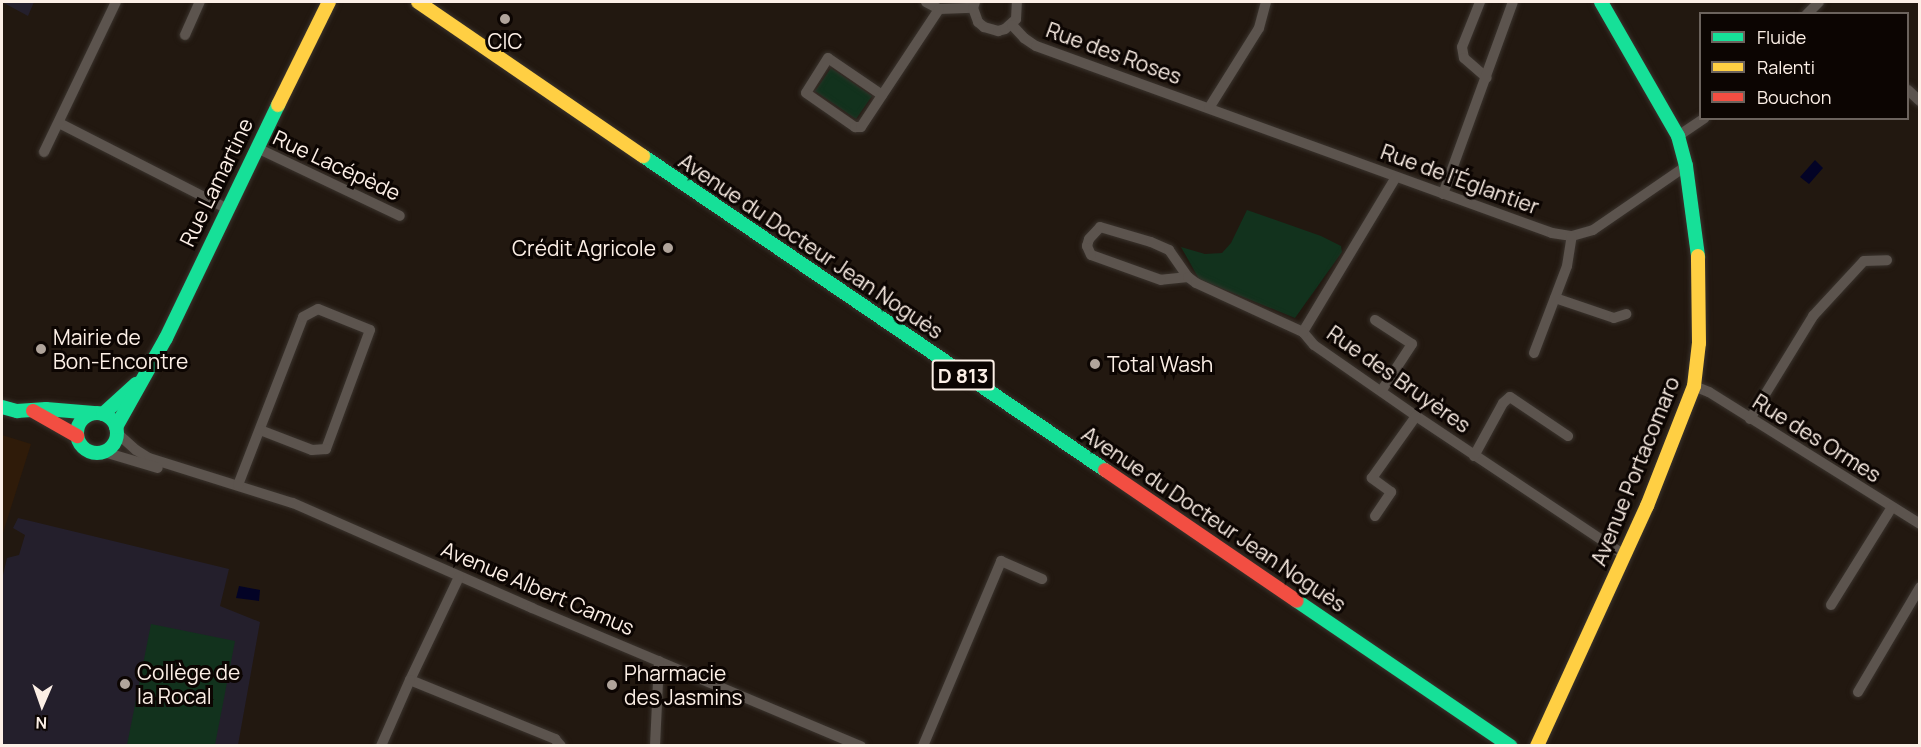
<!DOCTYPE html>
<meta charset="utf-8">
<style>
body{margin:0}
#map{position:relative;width:1921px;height:747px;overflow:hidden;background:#221810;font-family:Manrope,sans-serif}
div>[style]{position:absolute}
.built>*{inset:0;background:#2f1b09}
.education>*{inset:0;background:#241f2c}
.green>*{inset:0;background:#12321d}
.water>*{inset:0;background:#030326}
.roads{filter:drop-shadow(0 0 2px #3a332d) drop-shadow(0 0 2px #3a332d)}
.street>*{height:10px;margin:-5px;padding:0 5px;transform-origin:5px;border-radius:5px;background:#5c544e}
.fast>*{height:14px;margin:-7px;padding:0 7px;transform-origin:7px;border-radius:7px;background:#16e098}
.fast>.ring{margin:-7px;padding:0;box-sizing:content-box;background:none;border:14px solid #16e098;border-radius:50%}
.slow>*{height:14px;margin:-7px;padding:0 7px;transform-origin:7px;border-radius:7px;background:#ffcf43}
.jam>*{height:14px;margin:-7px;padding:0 7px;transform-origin:7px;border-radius:7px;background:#f24e42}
.dots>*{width:16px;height:16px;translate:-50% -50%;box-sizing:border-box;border:3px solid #0c0502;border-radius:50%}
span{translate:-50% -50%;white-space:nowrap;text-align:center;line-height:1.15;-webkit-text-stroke:6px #0c0502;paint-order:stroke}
.shield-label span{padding:2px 4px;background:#0c0502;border:2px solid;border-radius:4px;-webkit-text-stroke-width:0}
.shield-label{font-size:20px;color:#fcefe6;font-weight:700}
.poi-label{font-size:21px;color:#fcefe6}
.right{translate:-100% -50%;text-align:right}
.left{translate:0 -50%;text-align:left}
.street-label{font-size:21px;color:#fcefe6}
.frame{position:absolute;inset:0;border:3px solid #fcefe6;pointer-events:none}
.legend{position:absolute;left:1699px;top:12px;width:210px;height:108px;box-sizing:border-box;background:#0c0502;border:2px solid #6c635d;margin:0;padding:8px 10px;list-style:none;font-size:18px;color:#fcefe6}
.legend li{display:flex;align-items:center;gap:12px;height:30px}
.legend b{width:30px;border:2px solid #6c635d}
.north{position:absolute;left:12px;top:675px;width:60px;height:60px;-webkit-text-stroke:4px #0c0502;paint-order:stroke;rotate:182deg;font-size:16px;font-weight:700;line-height:24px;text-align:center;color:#fcefe6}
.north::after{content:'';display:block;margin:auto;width:21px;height:27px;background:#fcefe6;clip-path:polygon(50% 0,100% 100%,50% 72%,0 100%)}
</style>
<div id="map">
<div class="built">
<i style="clip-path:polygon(2px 435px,31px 444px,2px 536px)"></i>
</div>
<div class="education">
<i style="clip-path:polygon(2px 2px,34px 2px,28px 16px)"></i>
<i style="clip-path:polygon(18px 518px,229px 569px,220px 606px,260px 622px,238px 745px,2px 745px,2px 579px,7px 558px,19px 555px,25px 535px,13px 528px)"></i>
</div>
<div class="green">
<i style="clip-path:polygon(831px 68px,872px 96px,856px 119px,815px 91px)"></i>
<i style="clip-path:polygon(1247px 210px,1321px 236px,1341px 246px,1342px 252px,1295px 318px,1199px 279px,1181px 247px,1205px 254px,1222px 253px,1231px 243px)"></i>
<i style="clip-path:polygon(151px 624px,235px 641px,215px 745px,127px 745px)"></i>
</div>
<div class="water">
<i style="clip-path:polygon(1815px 160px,1823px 168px,1809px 184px,1800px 177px)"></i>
<i style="clip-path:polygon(239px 586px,260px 590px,259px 601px,236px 598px)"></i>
</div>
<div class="roads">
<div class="street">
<i style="left:926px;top:2px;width:15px;rotate:28deg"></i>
<i style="left:939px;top:9px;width:34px;rotate:-2deg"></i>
<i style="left:975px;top:2px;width:6px;rotate:108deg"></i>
<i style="left:973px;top:8px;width:15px;rotate:70deg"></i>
<i style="left:978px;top:22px;width:8px;rotate:40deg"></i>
<i style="left:984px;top:27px;width:15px;rotate:16deg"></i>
<i style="left:998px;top:31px;width:7px;rotate:-16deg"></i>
<i style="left:1005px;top:29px;width:15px;rotate:-42deg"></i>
<i style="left:1016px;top:19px;width:17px;rotate:-87deg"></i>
<i style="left:1480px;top:2px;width:48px;rotate:111.8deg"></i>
<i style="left:1462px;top:47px;width:11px;rotate:80deg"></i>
<i style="left:1464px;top:58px;width:30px;rotate:41deg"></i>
<i style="left:1807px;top:14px;width:17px;rotate:-45deg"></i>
<i style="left:1012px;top:25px;width:18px;rotate:47deg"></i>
<i style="left:1024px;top:38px;width:14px;rotate:34deg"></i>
<i style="left:1036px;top:46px;width:549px;rotate:19.92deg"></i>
<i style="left:1552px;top:233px;width:20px;rotate:9deg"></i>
<i style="left:1572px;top:236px;width:22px;rotate:-16deg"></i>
<i style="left:1593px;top:230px;width:113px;rotate:-34.5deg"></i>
<i style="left:185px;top:35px;width:36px;rotate:-66deg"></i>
<i style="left:1908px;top:90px;width:16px;rotate:43deg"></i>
<i style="left:882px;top:95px;width:65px;rotate:-145.6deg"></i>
<i style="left:828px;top:58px;width:41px;rotate:122.2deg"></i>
<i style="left:806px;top:93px;width:60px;rotate:34.8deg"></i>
<i style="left:855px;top:127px;width:6px"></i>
<i style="left:861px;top:127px;width:141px;rotate:-56.5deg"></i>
<i style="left:1209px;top:108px;width:94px;rotate:-58deg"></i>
<i style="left:1259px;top:28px;width:27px;rotate:-75deg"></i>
<i style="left:59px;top:123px;width:187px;rotate:27deg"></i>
<i style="left:1678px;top:136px;width:32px;rotate:-34deg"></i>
<i style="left:257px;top:148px;width:158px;rotate:25.4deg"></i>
<i style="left:44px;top:152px;width:166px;rotate:-64.4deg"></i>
<i style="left:1396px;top:177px;width:181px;rotate:121deg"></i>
<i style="left:1303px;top:332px;width:17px;rotate:50deg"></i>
<i style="left:1314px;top:345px;width:124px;rotate:34.8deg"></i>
<i style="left:1416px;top:416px;width:252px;rotate:33.7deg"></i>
<i style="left:1443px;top:194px;width:204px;rotate:-70deg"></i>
<i style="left:1188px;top:277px;width:27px;rotate:174deg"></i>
<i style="left:1161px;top:280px;width:74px;rotate:-160.3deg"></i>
<i style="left:1091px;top:255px;width:10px;rotate:-114deg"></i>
<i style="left:1087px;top:246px;width:7px;rotate:-74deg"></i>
<i style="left:1089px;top:239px;width:16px;rotate:-47deg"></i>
<i style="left:1100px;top:227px;width:53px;rotate:16.4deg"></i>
<i style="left:1151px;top:242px;width:20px;rotate:24deg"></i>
<i style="left:1169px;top:250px;width:33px;rotate:55deg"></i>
<i style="left:1188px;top:277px;width:10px;rotate:37deg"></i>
<i style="left:1196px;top:283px;width:118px;rotate:24.6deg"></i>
<i style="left:1555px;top:298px;width:62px;rotate:18.7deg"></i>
<i style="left:1614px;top:318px;width:13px;rotate:-18deg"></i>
<i style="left:1375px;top:320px;width:44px;rotate:33deg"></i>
<i style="left:1412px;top:344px;width:55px;rotate:123.1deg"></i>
<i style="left:1534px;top:353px;width:93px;rotate:-69.2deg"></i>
<i style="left:1567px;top:266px;width:30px;rotate:-81deg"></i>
<i style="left:1694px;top:386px;width:16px;rotate:22deg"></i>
<i style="left:1709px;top:392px;width:249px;rotate:32deg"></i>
<i style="left:1750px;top:419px;width:121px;rotate:-58.5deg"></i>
<i style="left:1813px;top:316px;width:75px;rotate:-47.2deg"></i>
<i style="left:1864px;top:261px;width:23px;rotate:-2deg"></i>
<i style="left:117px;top:433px;width:25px;rotate:42deg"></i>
<i style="left:136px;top:450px;width:15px;rotate:32deg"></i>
<i style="left:149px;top:458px;width:151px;rotate:17.4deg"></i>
<i style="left:293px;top:503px;width:261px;rotate:23.7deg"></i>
<i style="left:532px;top:608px;width:357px;rotate:22.8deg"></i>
<i style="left:104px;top:452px;width:56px;rotate:16.5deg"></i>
<i style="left:1474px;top:456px;width:60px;rotate:-61.3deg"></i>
<i style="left:1503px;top:403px;width:9px;rotate:-41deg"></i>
<i style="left:1510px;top:397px;width:70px;rotate:33.9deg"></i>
<i style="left:238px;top:485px;width:180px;rotate:-68.8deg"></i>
<i style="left:303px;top:317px;width:17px;rotate:-28deg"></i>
<i style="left:318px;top:309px;width:56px;rotate:22deg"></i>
<i style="left:370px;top:330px;width:127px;rotate:110.3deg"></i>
<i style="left:326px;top:449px;width:14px;rotate:176deg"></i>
<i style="left:312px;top:450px;width:56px;rotate:-159deg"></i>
<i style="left:1375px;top:516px;width:29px;rotate:-56deg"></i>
<i style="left:1391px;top:492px;width:24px;rotate:-144deg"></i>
<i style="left:1372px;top:478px;width:76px;rotate:-54.6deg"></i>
<i style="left:459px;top:577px;width:114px;rotate:115.4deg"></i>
<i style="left:410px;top:680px;width:157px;rotate:22.1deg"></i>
<i style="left:555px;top:739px;width:9px;rotate:49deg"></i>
<i style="left:1831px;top:605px;width:115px;rotate:-58.1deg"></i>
<i style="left:1858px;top:692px;width:122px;rotate:-59.4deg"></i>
<i style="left:381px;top:746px;width:72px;rotate:-66.3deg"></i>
<i style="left:655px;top:746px;width:85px;rotate:-87.3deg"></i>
<i style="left:923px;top:746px;width:201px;rotate:-67.1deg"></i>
<i style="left:1001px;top:561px;width:45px;rotate:23.7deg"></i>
</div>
<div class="fast">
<i style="left:1601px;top:2px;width:155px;rotate:60.1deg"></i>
<i style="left:1678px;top:136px;width:31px;rotate:75deg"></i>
<i style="left:1686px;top:166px;width:91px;rotate:82.4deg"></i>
<i style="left:643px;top:156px;width:559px;rotate:34.2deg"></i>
<i style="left:2px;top:407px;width:16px;rotate:15deg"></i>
<i style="left:17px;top:411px;width:29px;rotate:-4deg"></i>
<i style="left:46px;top:409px;width:48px;rotate:4.8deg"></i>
<i class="ring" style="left:77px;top:413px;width:26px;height:26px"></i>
<i style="left:103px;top:414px;width:45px;rotate:-42.3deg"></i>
<i style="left:116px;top:427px;width:102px;rotate:-60.7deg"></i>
<i style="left:166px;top:338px;width:259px;rotate:-64.3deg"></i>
<i style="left:1297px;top:601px;width:258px;rotate:34.2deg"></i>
</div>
<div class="slow">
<i style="left:418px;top:2px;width:273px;rotate:34.4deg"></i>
<i style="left:278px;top:105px;width:115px;rotate:-63.7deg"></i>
<i style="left:1537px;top:746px;width:264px;rotate:-65.4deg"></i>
<i style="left:1647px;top:506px;width:129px;rotate:-68.6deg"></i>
<i style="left:1694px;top:386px;width:43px;rotate:-83.4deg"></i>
<i style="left:1699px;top:343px;width:87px;rotate:-90.7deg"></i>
</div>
<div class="jam">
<i style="left:33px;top:411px;width:51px;rotate:29.6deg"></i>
<i style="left:1105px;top:470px;width:232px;rotate:34.3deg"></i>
</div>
</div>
<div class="dots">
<i style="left:505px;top:19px;background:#b0a49b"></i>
<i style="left:668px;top:248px;background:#b0a49b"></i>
<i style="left:41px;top:349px;background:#b0a49b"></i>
<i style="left:1095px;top:364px;background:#b0a49b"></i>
<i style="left:125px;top:684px;background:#b0a49b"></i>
<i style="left:612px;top:685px;background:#b0a49b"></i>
</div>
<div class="shield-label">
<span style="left:963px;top:375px">D 813</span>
</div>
<div class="poi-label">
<span style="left:505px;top:41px">CIC</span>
<span class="right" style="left:656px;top:248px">Crédit Agricole</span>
<span class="left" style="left:53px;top:349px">Mairie de<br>Bon-Encontre</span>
<span class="left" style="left:1107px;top:364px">Total Wash</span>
<span class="left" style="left:137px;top:684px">Collège de<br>la Rocal</span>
<span class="left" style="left:624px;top:685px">Pharmacie<br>des Jasmins</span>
</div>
<div class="street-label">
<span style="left:1114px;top:53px;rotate:20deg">Rue des Roses</span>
<span style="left:337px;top:165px;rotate:25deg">Rue Lacépède</span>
<span style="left:1460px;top:179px;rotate:20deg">Rue de l'Églantier</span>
<span style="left:216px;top:182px;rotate:-64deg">Rue Lamartine</span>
<span style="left:811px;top:246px;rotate:34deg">Avenue du Docteur Jean Noguès</span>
<span style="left:1399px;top:379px;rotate:35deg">Rue des Bruyères</span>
<span style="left:1817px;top:438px;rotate:32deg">Rue des Ormes</span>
<span style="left:1635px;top:471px;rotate:-68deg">Avenue Portacomaro</span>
<span style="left:1214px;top:519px;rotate:34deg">Avenue du Docteur Jean Noguès</span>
<span style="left:538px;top:588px;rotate:23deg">Avenue Albert Camus</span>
</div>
<div class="frame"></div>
<ul class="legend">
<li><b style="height:8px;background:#16e098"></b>Fluide</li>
<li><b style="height:8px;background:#ffcf43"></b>Ralenti</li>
<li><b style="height:8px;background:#f24e42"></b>Bouchon</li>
</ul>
<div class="north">N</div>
</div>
